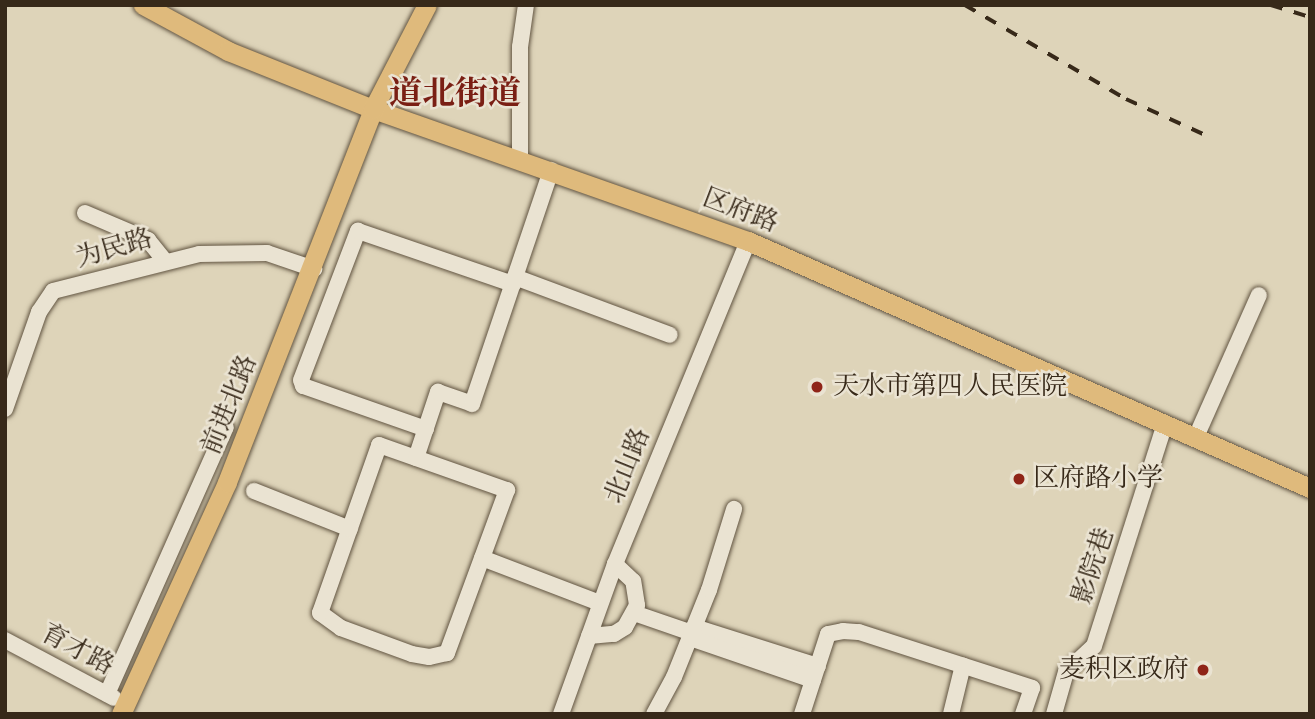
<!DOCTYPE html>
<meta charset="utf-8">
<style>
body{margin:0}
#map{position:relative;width:1315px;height:719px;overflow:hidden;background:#ded4b9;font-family:"IM FELL DW Pica","Noto Serif SC",serif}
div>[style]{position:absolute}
.roads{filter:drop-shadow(0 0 2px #615441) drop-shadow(0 0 2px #615441)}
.minor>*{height:16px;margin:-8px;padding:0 8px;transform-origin:8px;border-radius:8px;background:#eae3d2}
.major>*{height:19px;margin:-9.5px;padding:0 9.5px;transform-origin:9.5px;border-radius:9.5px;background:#dfba7c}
.rail>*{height:3.5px;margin-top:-1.75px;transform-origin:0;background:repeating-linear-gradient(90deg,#372919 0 12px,transparent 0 24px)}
.dots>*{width:19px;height:19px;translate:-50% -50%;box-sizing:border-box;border:4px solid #eae3d2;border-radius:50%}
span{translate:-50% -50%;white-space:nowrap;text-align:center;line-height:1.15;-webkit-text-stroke:5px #eae3d2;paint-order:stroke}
.street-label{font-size:26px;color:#372919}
.poi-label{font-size:26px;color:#372919}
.left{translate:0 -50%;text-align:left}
.right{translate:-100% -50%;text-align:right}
.district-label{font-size:33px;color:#7a1f14;font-weight:700}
.frame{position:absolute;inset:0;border:7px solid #372919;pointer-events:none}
</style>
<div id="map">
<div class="roads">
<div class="minor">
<i style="left:520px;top:160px;width:113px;rotate:-90deg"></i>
<i style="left:520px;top:47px;width:42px;rotate:-81.9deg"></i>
<i style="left:85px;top:213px;width:69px;rotate:23.2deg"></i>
<i style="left:148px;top:240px;width:26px;rotate:51deg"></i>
<i style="left:515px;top:277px;width:165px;rotate:20.5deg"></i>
<i style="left:5px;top:409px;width:103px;rotate:-70.7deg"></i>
<i style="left:39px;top:312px;width:25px;rotate:-56deg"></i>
<i style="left:53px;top:291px;width:151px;rotate:-14.2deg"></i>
<i style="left:199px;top:254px;width:68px;rotate:-0.8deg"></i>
<i style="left:267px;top:253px;width:50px;rotate:18.8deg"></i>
<i style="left:426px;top:429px;width:130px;rotate:-160.7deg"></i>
<i style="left:303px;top:386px;width:6px;rotate:-108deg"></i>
<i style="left:301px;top:380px;width:160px;rotate:-69.1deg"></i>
<i style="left:358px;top:231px;width:164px;rotate:18.9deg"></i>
<i style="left:1196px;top:437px;width:155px;rotate:-66.1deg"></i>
<i style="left:379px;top:445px;width:136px;rotate:19.4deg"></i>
<i style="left:507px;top:490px;width:174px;rotate:110.2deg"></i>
<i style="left:447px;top:653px;width:18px;rotate:167deg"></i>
<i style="left:429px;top:657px;width:17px;rotate:-170deg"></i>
<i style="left:412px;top:654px;width:76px;rotate:-159.9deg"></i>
<i style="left:341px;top:628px;width:26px;rotate:-144deg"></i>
<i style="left:320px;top:613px;width:178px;rotate:-70.6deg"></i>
<i style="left:416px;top:458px;width:70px;rotate:-71.6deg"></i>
<i style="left:438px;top:392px;width:36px;rotate:19deg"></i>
<i style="left:472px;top:404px;width:247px;rotate:-71.3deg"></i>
<i style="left:254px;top:491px;width:103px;rotate:21.6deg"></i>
<i style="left:482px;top:558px;width:126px;rotate:20.9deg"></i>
<i style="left:634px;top:613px;width:61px;rotate:19deg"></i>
<i style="left:694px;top:627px;width:130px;rotate:17.5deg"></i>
<i style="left:589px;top:636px;width:25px;rotate:-5deg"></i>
<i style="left:614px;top:634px;width:13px;rotate:-32deg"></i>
<i style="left:625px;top:627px;width:25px;rotate:-61deg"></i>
<i style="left:637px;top:605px;width:24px;rotate:-99deg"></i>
<i style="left:633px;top:581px;width:25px;rotate:-137deg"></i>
<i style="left:690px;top:638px;width:130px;rotate:18.9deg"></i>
<i style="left:5px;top:640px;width:123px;rotate:28deg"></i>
<i style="left:107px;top:694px;width:292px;rotate:-66deg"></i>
<i style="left:561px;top:714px;width:159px;rotate:-70.2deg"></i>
<i style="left:615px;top:564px;width:349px;rotate:-67.6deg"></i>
<i style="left:654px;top:714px;width:42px;rotate:-61.6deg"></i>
<i style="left:674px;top:677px;width:94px;rotate:-68.1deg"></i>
<i style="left:709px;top:590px;width:85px;rotate:-72.8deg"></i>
<i style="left:802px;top:714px;width:84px;rotate:-72deg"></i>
<i style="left:828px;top:634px;width:15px;rotate:-11deg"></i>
<i style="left:843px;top:631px;width:16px;rotate:4deg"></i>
<i style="left:859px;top:632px;width:182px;rotate:17.9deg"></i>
<i style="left:1032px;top:688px;width:28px;rotate:109deg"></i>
<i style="left:951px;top:714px;width:50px;rotate:-76.2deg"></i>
<i style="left:1054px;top:714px;width:44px;rotate:-74.1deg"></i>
<i style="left:1066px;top:672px;width:38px;rotate:-43deg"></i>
<i style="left:1094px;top:646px;width:233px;rotate:-72.3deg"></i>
</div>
<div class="major">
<i style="left:143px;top:5px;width:97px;rotate:28.4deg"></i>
<i style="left:228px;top:51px;width:156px;rotate:21.8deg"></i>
<i style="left:373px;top:109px;width:398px;rotate:19.4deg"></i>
<i style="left:748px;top:241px;width:614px;rotate:23.73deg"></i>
<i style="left:121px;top:714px;width:255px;rotate:-65.4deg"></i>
<i style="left:227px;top:482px;width:401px;rotate:-68.6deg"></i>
<i style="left:373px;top:109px;width:117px;rotate:-62.6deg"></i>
</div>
</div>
<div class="rail">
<i style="left:965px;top:5px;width:186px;rotate:30.3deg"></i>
<i style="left:1126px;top:99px;width:85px;rotate:24.4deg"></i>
<i style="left:1271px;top:5px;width:41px;rotate:17.1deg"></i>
</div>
<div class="dots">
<i style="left:817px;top:387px;background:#8f2418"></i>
<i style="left:1019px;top:479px;background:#8f2418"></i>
<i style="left:1203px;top:670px;background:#8f2418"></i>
</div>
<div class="street-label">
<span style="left:740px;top:211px;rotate:21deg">区府路</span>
<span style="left:114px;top:249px;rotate:-16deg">为民路</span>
<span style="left:230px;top:405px;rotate:-68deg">前进北路</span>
<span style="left:628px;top:466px;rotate:-68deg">北山路</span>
<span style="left:1094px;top:566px;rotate:-72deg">影院巷</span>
<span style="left:77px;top:650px;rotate:28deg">育才路</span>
</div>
<div class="poi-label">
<span class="left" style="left:833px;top:387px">天水市第四人民医院</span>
<span class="left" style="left:1033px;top:479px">区府路小学</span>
<span class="right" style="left:1189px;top:670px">麦积区政府</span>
</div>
<div class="district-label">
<span style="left:455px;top:95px">道北街道</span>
</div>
<div class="frame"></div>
</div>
